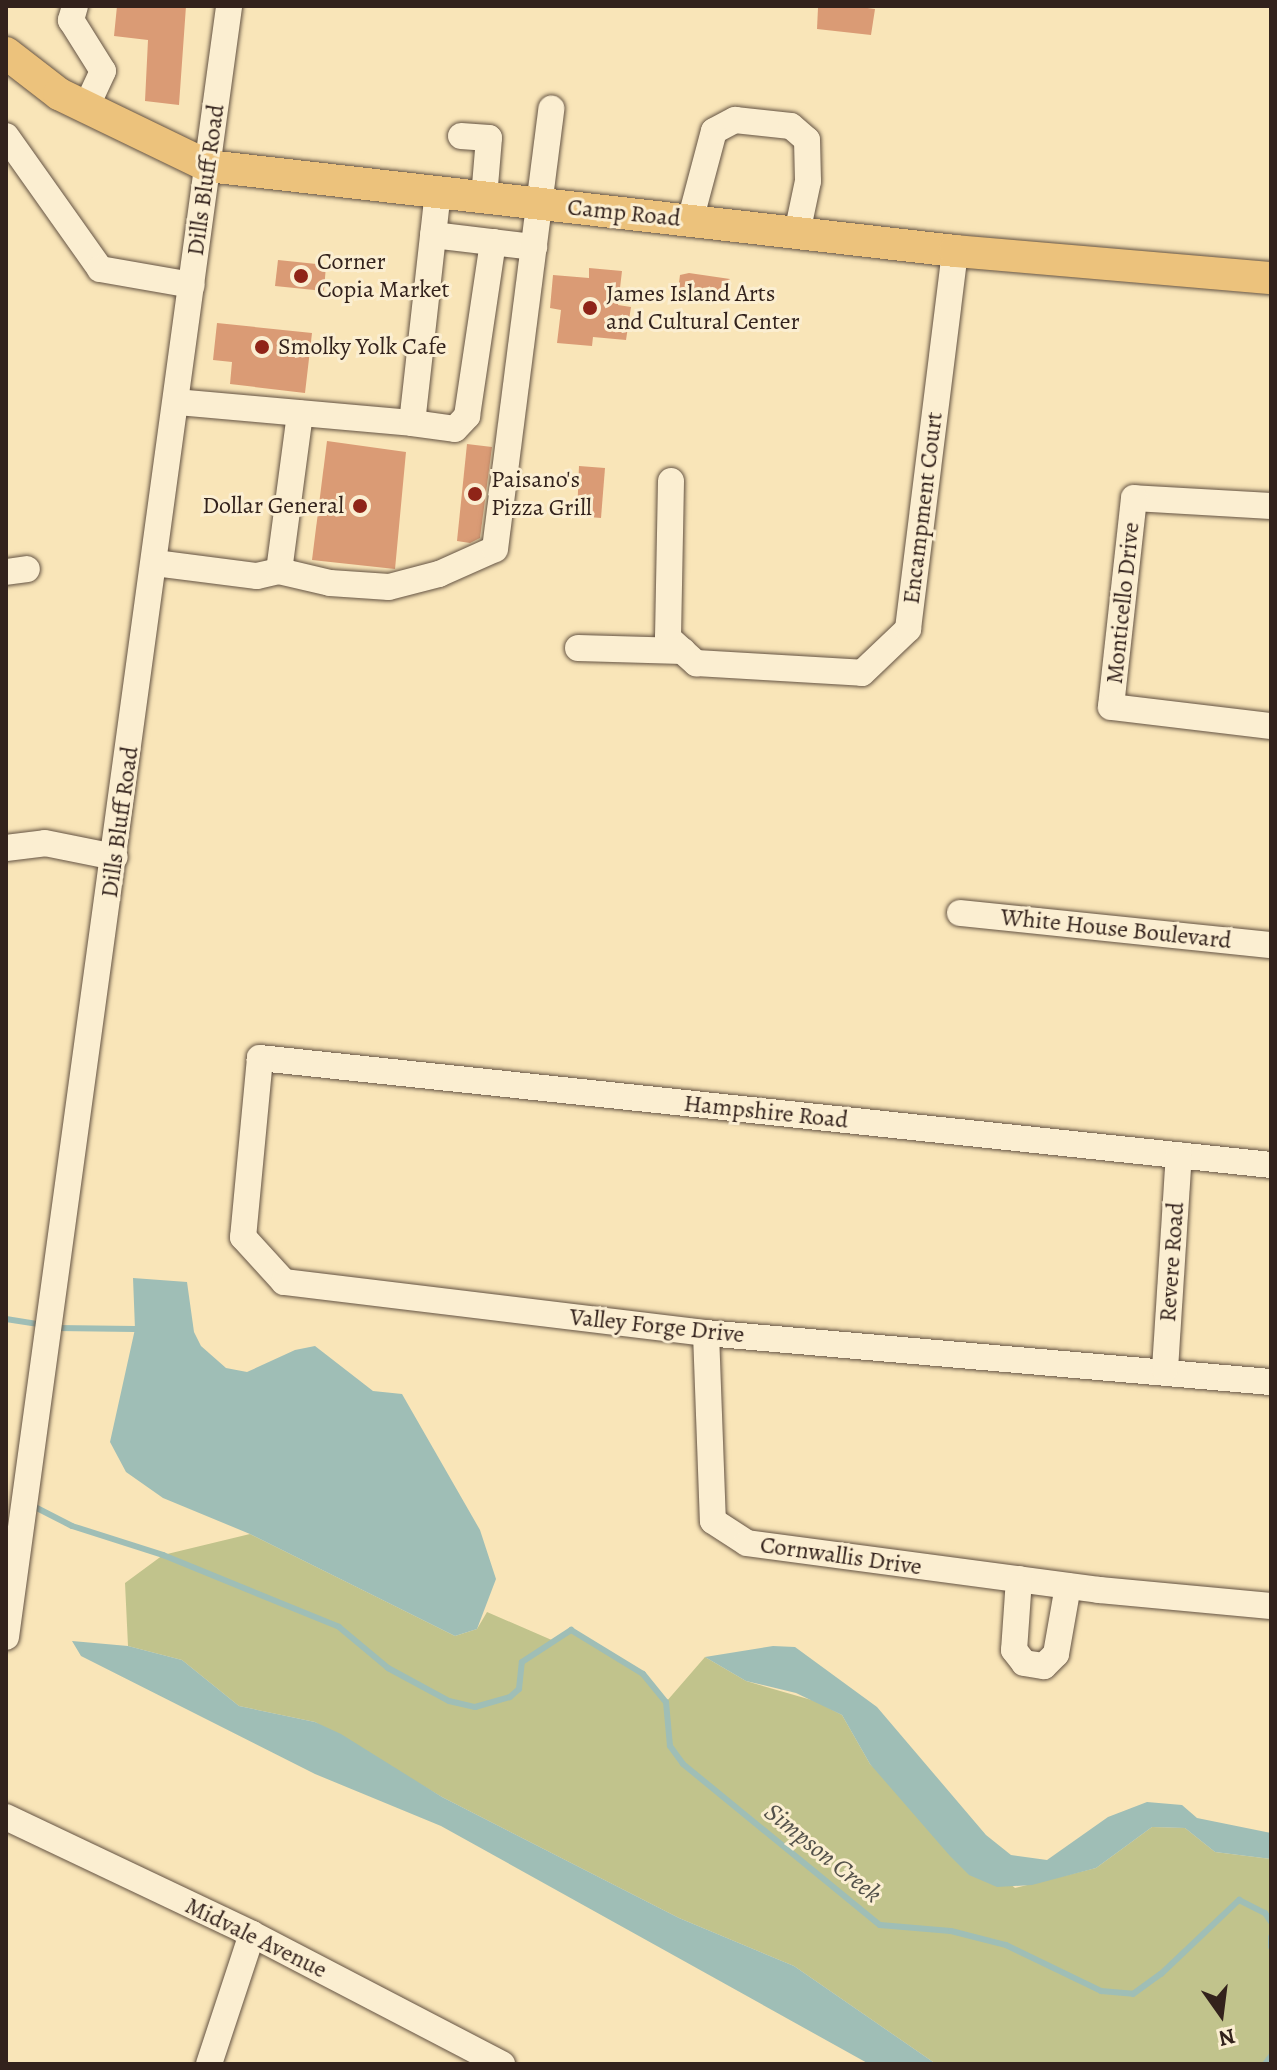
<!DOCTYPE html>
<style>
body{margin:0}
#map{position:relative;width:1277px;height:2070px;overflow:hidden;background:#f9e5b8;font-family:Alegreya,serif}
div>[style]{position:absolute}
.green>*{inset:0;background:#c1c38c}
.water>*{inset:0;background:#9fbeb6}
.stream>*{height:6px;margin:-3px;padding:0 3px;transform-origin:3px;border-radius:3px;background:#9fbeb6}
.building>*{inset:0;background:#da9b75}
.roads{filter:drop-shadow(0 0 2px #645343) drop-shadow(0 0 2px #645343)}
.minor>*{height:26px;margin:-13px;padding:0 13px;transform-origin:13px;border-radius:13px;background:#fbeed1}
.major>*{height:32px;margin:-16px;padding:0 16px;transform-origin:16px;border-radius:16px;background:#ecc27c}
.dots>*{width:22px;height:22px;translate:-50% -50%;box-sizing:border-box;border:4px solid #fbeed1;border-radius:50%}
span{translate:-50% -50%;white-space:nowrap;text-align:center;line-height:1.15;-webkit-text-stroke:6px #fbeed1;paint-order:stroke}
.street-label{font-size:24px;color:#33221c}
.poi-label{font-size:24px;color:#33221c}
.left{translate:0 -50%;text-align:left}
.right{translate:-100% -50%;text-align:right}
.water-label{font-size:26px;color:#53514a;font-style:italic}
.frame{position:absolute;inset:0;border:8px solid #33221c;pointer-events:none}
.north{position:absolute;left:1181px;top:1974px;width:80px;height:80px;-webkit-text-stroke:6px #fbeed1;paint-order:stroke;rotate:166deg;font-size:22px;font-weight:700;line-height:32px;text-align:center;color:#33221c}
.north::after{content:'';display:block;margin:auto;width:28px;height:36px;background:#33221c;clip-path:polygon(50% 0,100% 100%,50% 72%,0 100%)}
</style>
<div id="map">
<div class="green">
<i style="clip-path:polygon(250px 1534px,455px 1636px,477px 1629px,487px 1612px,554px 1641px,571px 1630px,643px 1674px,666px 1702px,705px 1657px,746px 1681px,815px 1701px,842px 1715px,870px 1764px,1015px 1888px,1096px 1868px,1152px 1827px,1185px 1828px,1215px 1852px,1271px 1859px,1271px 2064px,936px 2064px,794px 1966px,679px 1918px,442px 1797px,315px 1722px,239px 1706px,182px 1660px,128px 1646px,125px 1583px,163px 1555px)"></i>
</div>
<div class="water">
<i style="clip-path:polygon(133px 1278px,187px 1282px,194px 1332px,201px 1346px,226px 1368px,247px 1372px,295px 1350px,315px 1346px,373px 1391px,402px 1394px,480px 1530px,496px 1579px,477px 1629px,455px 1636px,250px 1534px,163px 1498px,126px 1472px,110px 1442px,135px 1329px)"></i>
<i style="clip-path:polygon(72px 1641px,128px 1646px,182px 1660px,239px 1706px,315px 1722px,341px 1734px,442px 1797px,679px 1918px,794px 1966px,936px 2064px,869px 2064px,441px 1826px,315px 1774px,81px 1656px)"></i>
<i style="clip-path:polygon(773px 1646px,795px 1647px,877px 1707px,986px 1835px,1011px 1855px,1047px 1860px,1108px 1817px,1147px 1802px,1182px 1805px,1197px 1818px,1271px 1833px,1271px 1859px,1215px 1852px,1185px 1828px,1152px 1827px,1096px 1868px,1032px 1885px,997px 1887px,969px 1875px,950px 1856px,870px 1764px,842px 1715px,796px 1693px,746px 1681px,705px 1657px)"></i>
</div>
<div class="stream">
<i style="left:6px;top:1319px;width:36px;rotate:9deg"></i>
<i style="left:57px;top:1328px;width:78px;rotate:0.7deg"></i>
<i style="left:31px;top:1505px;width:46px;rotate:27.1deg"></i>
<i style="left:72px;top:1526px;width:96px;rotate:17.7deg"></i>
<i style="left:163px;top:1555px;width:190px;rotate:22.2deg"></i>
<i style="left:339px;top:1627px;width:64px;rotate:39.9deg"></i>
<i style="left:388px;top:1668px;width:69px;rotate:28.4deg"></i>
<i style="left:449px;top:1701px;width:27px;rotate:13deg"></i>
<i style="left:475px;top:1707px;width:36px;rotate:-16deg"></i>
<i style="left:510px;top:1697px;width:12px;rotate:-42deg"></i>
<i style="left:519px;top:1689px;width:27px;rotate:-84deg"></i>
<i style="left:522px;top:1662px;width:59px;rotate:-33.1deg"></i>
<i style="left:571px;top:1630px;width:84px;rotate:31.4deg"></i>
<i style="left:643px;top:1674px;width:36px;rotate:51deg"></i>
<i style="left:666px;top:1702px;width:44px;rotate:84.8deg"></i>
<i style="left:670px;top:1746px;width:22px;rotate:54deg"></i>
<i style="left:683px;top:1764px;width:254px;rotate:39.3deg"></i>
<i style="left:880px;top:1925px;width:71px;rotate:4.8deg"></i>
<i style="left:951px;top:1931px;width:57px;rotate:14.3deg"></i>
<i style="left:1006px;top:1945px;width:106px;rotate:25.8deg"></i>
<i style="left:1101px;top:1991px;width:32px;rotate:5deg"></i>
<i style="left:1133px;top:1994px;width:34px;rotate:-36deg"></i>
<i style="left:1161px;top:1974px;width:108px;rotate:-43.5deg"></i>
<i style="left:1239px;top:1900px;width:29px;rotate:27deg"></i>
<i style="left:1265px;top:1913px;width:11px;rotate:56deg"></i>
<i style="left:1271px;top:1937px;width:10px;rotate:90deg"></i>
<i style="left:1265px;top:2064px;width:10px;rotate:-53deg"></i>
</div>
<div class="building">
<i style="clip-path:polygon(117px 6px,186px 6px,179px 105px,145px 101px,148px 40px,114px 36px)"></i>
<i style="clip-path:polygon(852px 6px,875px 9px,871px 35px,817px 29px,818px 8px)"></i>
<i style="clip-path:polygon(278px 260px,326px 265px,324px 291px,275px 286px)"></i>
<i style="clip-path:polygon(589px 268px,622px 271px,618px 305px,631px 307px,626px 340px,593px 337px,592px 346px,557px 343px,561px 310px,550px 308px,553px 275px,589px 278px)"></i>
<i style="clip-path:polygon(689px 273px,730px 279px,727px 302px,677px 298px,680px 275px)"></i>
<i style="clip-path:polygon(217px 323px,312px 333px,305px 393px,230px 384px,232px 362px,213px 360px)"></i>
<i style="clip-path:polygon(327px 441px,406px 452px,395px 569px,312px 560px)"></i>
<i style="clip-path:polygon(467px 444px,492px 447px,480px 538px,470px 543px,457px 541px)"></i>
<i style="clip-path:polygon(579px 466px,605px 468px,601px 518px,577px 516px)"></i>
</div>
<div class="roads">
<div class="minor">
<i style="left:75px;top:6px;width:15px;rotate:106deg"></i>
<i style="left:71px;top:20px;width:60px;rotate:57.9deg"></i>
<i style="left:103px;top:71px;width:40px;rotate:115deg"></i>
<i style="left:6px;top:136px;width:163px;rotate:54.7deg"></i>
<i style="left:100px;top:269px;width:93px;rotate:9.9deg"></i>
<i style="left:461px;top:136px;width:28px;rotate:4deg"></i>
<i style="left:489px;top:138px;width:60px;rotate:94.8deg"></i>
<i style="left:690px;top:221px;width:93px;rotate:-75.1deg"></i>
<i style="left:714px;top:131px;width:24px;rotate:-28deg"></i>
<i style="left:735px;top:120px;width:56px;rotate:6.1deg"></i>
<i style="left:791px;top:126px;width:21px;rotate:41deg"></i>
<i style="left:807px;top:140px;width:41px;rotate:88.6deg"></i>
<i style="left:808px;top:181px;width:53px;rotate:101.9deg"></i>
<i style="left:433px;top:235px;width:102px;rotate:6.8deg"></i>
<i style="left:177px;top:402px;width:236px;rotate:5.1deg"></i>
<i style="left:412px;top:423px;width:232px;rotate:-83.6deg"></i>
<i style="left:412px;top:423px;width:43px;rotate:7.9deg"></i>
<i style="left:455px;top:429px;width:18px;rotate:-47deg"></i>
<i style="left:467px;top:416px;width:176px;rotate:-81.5deg"></i>
<i style="left:671px;top:481px;width:157px;rotate:91.1deg"></i>
<i style="left:668px;top:638px;width:38px;rotate:42deg"></i>
<i style="left:696px;top:663px;width:166px;rotate:3.4deg"></i>
<i style="left:862px;top:673px;width:64px;rotate:-43.7deg"></i>
<i style="left:908px;top:629px;width:381px;rotate:-82.9deg"></i>
<i style="left:1271px;top:506px;width:137px;rotate:-176.7deg"></i>
<i style="left:1134px;top:498px;width:210px;rotate:96.3deg"></i>
<i style="left:1111px;top:707px;width:161px;rotate:6.8deg"></i>
<i style="left:155px;top:563px;width:103px;rotate:7.3deg"></i>
<i style="left:257px;top:576px;width:23px;rotate:-13deg"></i>
<i style="left:279px;top:571px;width:159px;rotate:-82.4deg"></i>
<i style="left:279px;top:571px;width:52px;rotate:13.2deg"></i>
<i style="left:330px;top:583px;width:59px;rotate:3.9deg"></i>
<i style="left:389px;top:587px;width:52px;rotate:-14.6deg"></i>
<i style="left:439px;top:574px;width:61px;rotate:-24.1deg"></i>
<i style="left:495px;top:549px;width:444px;rotate:-82.7deg"></i>
<i style="left:6px;top:572px;width:21px;rotate:-8deg"></i>
<i style="left:578px;top:648px;width:105px;rotate:1.6deg"></i>
<i style="left:6px;top:848px;width:39px;rotate:-7deg"></i>
<i style="left:45px;top:843px;width:71px;rotate:11.3deg"></i>
<i style="left:960px;top:913px;width:313px;rotate:5.9deg"></i>
<i style="left:1271px;top:1165px;width:1017px;rotate:-173.96deg"></i>
<i style="left:260px;top:1058px;width:180px;rotate:95.4deg"></i>
<i style="left:243px;top:1237px;width:61px;rotate:47.7deg"></i>
<i style="left:284px;top:1282px;width:425px;rotate:6.9deg"></i>
<i style="left:706px;top:1333px;width:567px;rotate:4.96deg"></i>
<i style="left:706px;top:1333px;width:188px;rotate:87.9deg"></i>
<i style="left:713px;top:1521px;width:40px;rotate:32.9deg"></i>
<i style="left:747px;top:1543px;width:355px;rotate:7.6deg"></i>
<i style="left:1099px;top:1590px;width:173px;rotate:5.3deg"></i>
<i style="left:1165px;top:1369px;width:214px;rotate:-86.3deg"></i>
<i style="left:1019px;top:1579px;width:71px;rotate:94deg"></i>
<i style="left:1014px;top:1650px;width:16px;rotate:52deg"></i>
<i style="left:1024px;top:1663px;width:20px;rotate:9deg"></i>
<i style="left:1044px;top:1666px;width:17px;rotate:-45deg"></i>
<i style="left:1056px;top:1654px;width:69px;rotate:-80deg"></i>
<i style="left:6px;top:1637px;width:1646px;rotate:-82.21deg"></i>
<i style="left:6px;top:1817px;width:272px;rotate:25.4deg"></i>
<i style="left:252px;top:1934px;width:282px;rotate:27.5deg"></i>
<i style="left:209px;top:2064px;width:137px;rotate:-71.7deg"></i>
</div>
<div class="major">
<i style="left:6px;top:53px;width:67px;rotate:37.7deg"></i>
<i style="left:59px;top:94px;width:165px;rotate:25.8deg"></i>
<i style="left:208px;top:166px;width:752px;rotate:6.49deg"></i>
<i style="left:955px;top:251px;width:317px;rotate:4.9deg"></i>
</div>
</div>
<div class="dots">
<i style="left:301px;top:276px;background:#8f2418"></i>
<i style="left:590px;top:308px;background:#8f2418"></i>
<i style="left:262px;top:347px;background:#8f2418"></i>
<i style="left:475px;top:494px;background:#8f2418"></i>
<i style="left:360px;top:506px;background:#8f2418"></i>
</div>
<div class="street-label">
<span style="left:206px;top:180px;rotate:-82deg">Dills Bluff Road</span>
<span style="left:624px;top:213px;rotate:6deg">Camp Road</span>
<span style="left:923px;top:508px;rotate:-83deg">Encampment Court</span>
<span style="left:1123px;top:603px;rotate:-84deg">Monticello Drive</span>
<span style="left:120px;top:822px;rotate:-82deg">Dills Bluff Road</span>
<span style="left:1116px;top:929px;rotate:6deg">White House Boulevard</span>
<span style="left:766px;top:1112px;rotate:6deg">Hampshire Road</span>
<span style="left:1172px;top:1262px;rotate:-86deg">Revere Road</span>
<span style="left:657px;top:1326px;rotate:6deg">Valley Forge Drive</span>
<span style="left:841px;top:1556px;rotate:8deg">Cornwallis Drive</span>
<span style="left:256px;top:1938px;rotate:26deg">Midvale Avenue</span>
</div>
<div class="poi-label">
<span class="left" style="left:317px;top:276px">Corner<br>Copia Market</span>
<span class="left" style="left:606px;top:308px">James Island Arts<br>and Cultural Center</span>
<span class="left" style="left:278px;top:347px">Smolky Yolk Cafe</span>
<span class="left" style="left:491px;top:494px">Paisano's<br>Pizza Grill</span>
<span class="right" style="left:344px;top:506px">Dollar General</span>
</div>
<div class="water-label">
<span style="left:823px;top:1853px;rotate:39deg">Simpson Creek</span>
</div>
<div class="frame"></div>
<div class="north">N</div>
</div>
